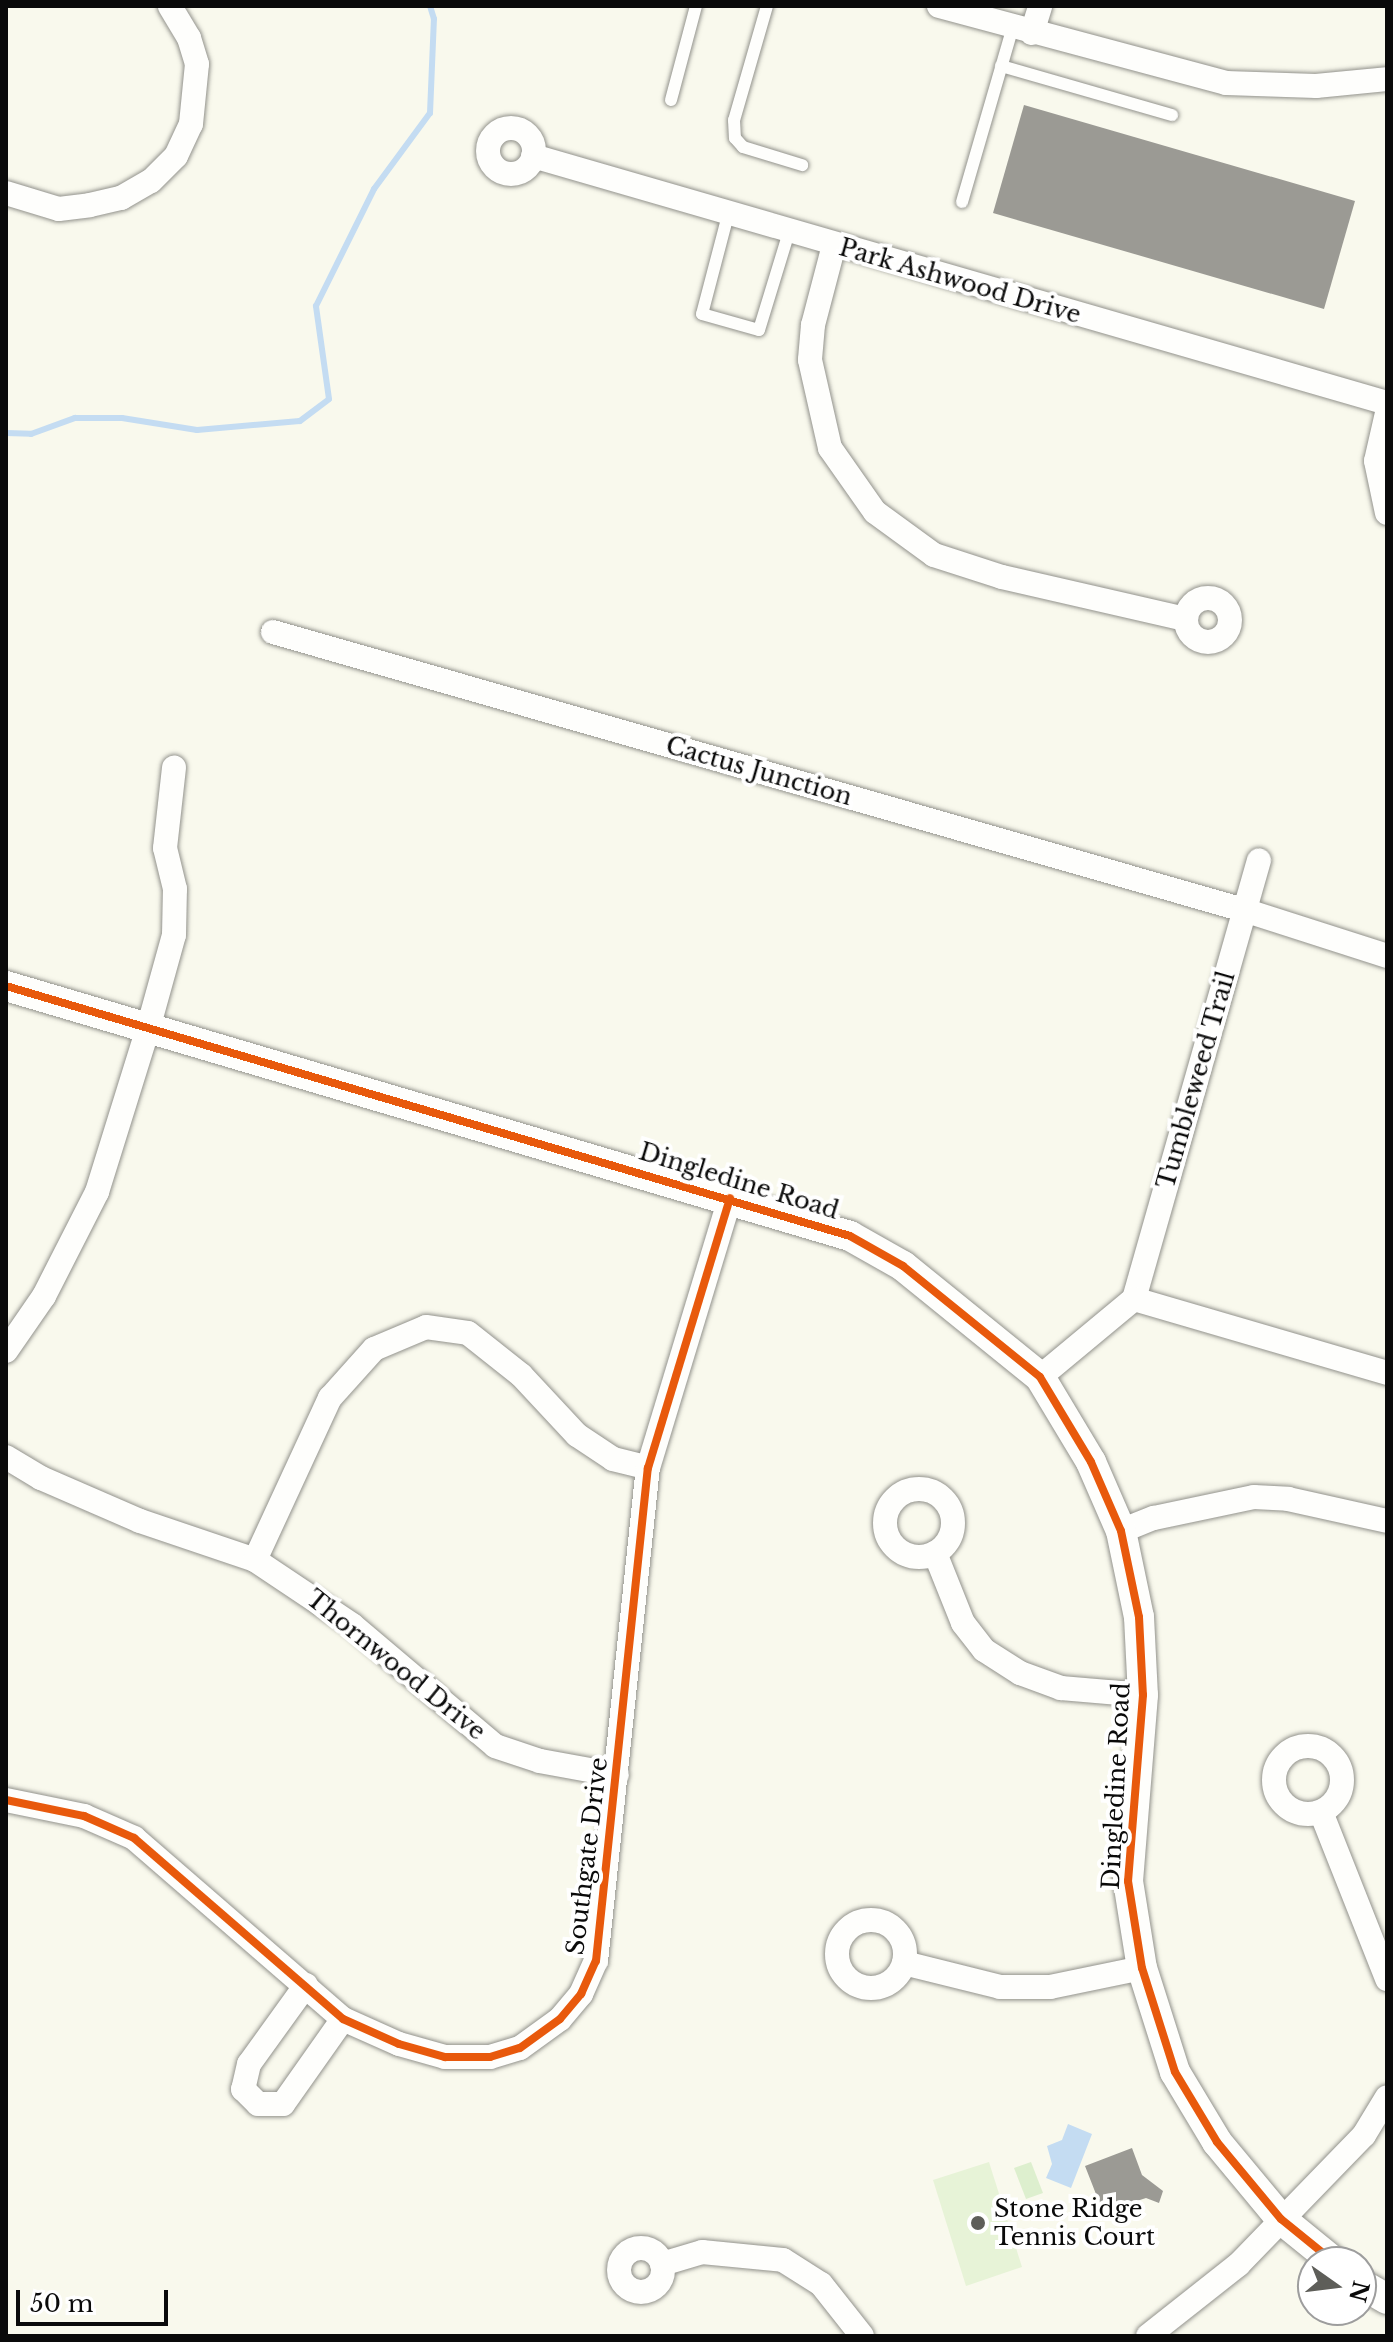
<!DOCTYPE html>
<style>
body{margin:0}
#map{position:relative;width:1393px;height:2342px;overflow:hidden;background:#f9f9ed;font-family:"Libre Baskerville",serif}
div>[style]{position:absolute}
.green>*{inset:0;background:#ddefce}
.pitch>*{inset:0;background:#e7f3d7}
.water>*{inset:0;background:#c4dcf2}
.stream>*{height:6px;margin:-3px;padding:0 3px;transform-origin:3px;border-radius:3px;background:#c4dcf2}
.building>*{inset:0;background:#9b9a94}
.roads{filter:drop-shadow(0 0 2px #92928c) drop-shadow(0 0 2px #92928c)}
.service>*{height:12px;margin:-6px;padding:0 6px;transform-origin:6px;border-radius:6px;background:#fefefc}
.minor>*{height:24px;margin:-12px;padding:0 12px;transform-origin:12px;border-radius:12px;background:#fefefc}
.minor>.ring{margin:-12px;padding:0;box-sizing:content-box;background:none;border:24px solid #fefefc;border-radius:50%}
.tertiary>*{height:30px;margin:-15px;padding:0 15px;transform-origin:15px;border-radius:15px;background:#fefefc}
.cycleway>*{height:8px;margin:-4px;padding:0 4px;transform-origin:4px;border-radius:4px;background:#e8590c}
.dots>*{width:22px;height:22px;translate:-50% -50%;box-sizing:border-box;border:4px solid #fff;border-radius:50%}
span{translate:-50% -50%;white-space:nowrap;text-align:center;line-height:1.15;-webkit-text-stroke:8px #fff;paint-order:stroke}
.street-label{font-size:24px;color:#0a0a0a}
.poi-label{font-size:24px;color:#0a0a0a}
.left{translate:0 -50%;text-align:left}
.frame{position:absolute;inset:0;border:8px solid #0a0a0a;pointer-events:none}
.north{position:absolute;left:1297px;top:2246px;width:80px;height:80px;box-sizing:border-box;background:#fff;border:2px solid #9d9d9d;border-radius:50%;rotate:104deg;font-size:22px;font-weight:700;line-height:32px;text-align:center;color:#0a0a0a}
.north::after{content:'';display:block;margin:auto;width:28px;height:36px;background:#5e5e59;clip-path:polygon(50% 0,100% 100%,50% 72%,0 100%)}
.scale{position:absolute;left:16px;top:2290px;width:152px;height:36px;box-sizing:border-box;border:4px solid #0a0a0a;border-top:0;padding-left:10px;font-size:24px;line-height:28px;white-space:nowrap;color:#0a0a0a;-webkit-text-stroke:6px #fff;paint-order:stroke}
</style>
<div id="map">
<div class="green">
<i style="clip-path:polygon(1031px 2162px,1043px 2193px,1026px 2199px,1014px 2168px)"></i>
</div>
<div class="pitch">
<i style="clip-path:polygon(989px 2162px,1022px 2267px,966px 2286px,933px 2180px)"></i>
</div>
<div class="water">
<i style="clip-path:polygon(1068px 2124px,1092px 2134px,1071px 2188px,1046px 2178px,1052px 2164px,1047px 2146px,1062px 2140px)"></i>
</div>
<div class="stream">
<i style="left:6px;top:433px;width:25px;rotate:2deg"></i>
<i style="left:31px;top:434px;width:47px;rotate:-20deg"></i>
<i style="left:75px;top:418px;width:47px"></i>
<i style="left:122px;top:418px;width:76px;rotate:9.1deg"></i>
<i style="left:197px;top:430px;width:103px;rotate:-5deg"></i>
<i style="left:300px;top:421px;width:36px;rotate:-37deg"></i>
<i style="left:329px;top:399px;width:94px;rotate:-98deg"></i>
<i style="left:316px;top:306px;width:131px;rotate:-63.6deg"></i>
<i style="left:374px;top:189px;width:94px;rotate:-53.6deg"></i>
<i style="left:430px;top:113px;width:94px;rotate:-87.6deg"></i>
<i style="left:434px;top:19px;width:14px;rotate:-107deg"></i>
</div>
<div class="building">
<i style="clip-path:polygon(1024px 105px,1355px 201px,1324px 309px,993px 213px)"></i>
<i style="clip-path:polygon(1132px 2148px,1142px 2175px,1163px 2191px,1159px 2203px,1146px 2198px,1103px 2212px,1085px 2166px)"></i>
</div>
<div class="roads">
<div class="service">
<i style="left:767px;top:6px;width:119px;rotate:106.1deg"></i>
<i style="left:734px;top:120px;width:18px;rotate:87deg"></i>
<i style="left:735px;top:138px;width:12px;rotate:48deg"></i>
<i style="left:743px;top:147px;width:62px;rotate:17deg"></i>
<i style="left:1001px;top:66px;width:178px;rotate:16deg"></i>
<i style="left:671px;top:100px;width:97px;rotate:-75.1deg"></i>
<i style="left:962px;top:202px;width:182px;rotate:-73.8deg"></i>
<i style="left:728px;top:215px;width:102px;rotate:104.7deg"></i>
<i style="left:702px;top:314px;width:59px;rotate:15.7deg"></i>
<i style="left:759px;top:330px;width:102px;rotate:-73deg"></i>
</div>
<div class="minor">
<i style="left:939px;top:6px;width:297px;rotate:15deg"></i>
<i style="left:1226px;top:83px;width:90px;rotate:1.9deg"></i>
<i style="left:1316px;top:86px;width:71px;rotate:-5.6deg"></i>
<i style="left:1032px;top:33px;width:28px;rotate:-73deg"></i>
<i class="ring" style="left:488px;top:128px;width:22px;height:22px"></i>
<i style="left:533px;top:156px;width:889px;rotate:16.13deg"></i>
<i style="left:6px;top:193px;width:55px;rotate:16.8deg"></i>
<i style="left:59px;top:209px;width:31px;rotate:-7deg"></i>
<i style="left:90px;top:205px;width:32px;rotate:-13deg"></i>
<i style="left:121px;top:198px;width:34px;rotate:-30deg"></i>
<i style="left:151px;top:181px;width:35px;rotate:-45deg"></i>
<i style="left:176px;top:156px;width:35px;rotate:-65deg"></i>
<i style="left:191px;top:124px;width:60px;rotate:-84.3deg"></i>
<i style="left:197px;top:64px;width:27px;rotate:-107deg"></i>
<i style="left:189px;top:38px;width:37px;rotate:-121deg"></i>
<i style="left:834px;top:245px;width:83px;rotate:104.7deg"></i>
<i style="left:813px;top:325px;width:35px;rotate:95deg"></i>
<i style="left:810px;top:360px;width:90px;rotate:77.2deg"></i>
<i style="left:830px;top:448px;width:78px;rotate:54.9deg"></i>
<i style="left:875px;top:512px;width:73px;rotate:36.1deg"></i>
<i style="left:934px;top:555px;width:71px;rotate:17.9deg"></i>
<i style="left:1002px;top:577px;width:189px;rotate:12.9deg"></i>
<i style="left:1387px;top:413px;width:49px;rotate:102.9deg"></i>
<i style="left:1376px;top:461px;width:53px;rotate:78.1deg"></i>
<i class="ring" style="left:1186px;top:598px;width:20px;height:20px"></i>
<i style="left:273px;top:632px;width:1010px;rotate:15.98deg"></i>
<i style="left:1244px;top:910px;width:150px;rotate:17.8deg"></i>
<i style="left:1134px;top:1299px;width:456px;rotate:-74.1deg"></i>
<i style="left:6px;top:1351px;width:67px;rotate:-55.4deg"></i>
<i style="left:44px;top:1296px;width:117px;rotate:-63deg"></i>
<i style="left:97px;top:1192px;width:175px;rotate:-72.7deg"></i>
<i style="left:149px;top:1025px;width:93px;rotate:-74.5deg"></i>
<i style="left:174px;top:935px;width:46px;rotate:-88.8deg"></i>
<i style="left:175px;top:889px;width:42px;rotate:-103.7deg"></i>
<i style="left:165px;top:848px;width:81px;rotate:-83.6deg"></i>
<i style="left:1040px;top:1377px;width:122px;rotate:-39.7deg"></i>
<i style="left:1134px;top:1299px;width:264px;rotate:16.3deg"></i>
<i style="left:6px;top:1457px;width:41px;rotate:31deg"></i>
<i style="left:41px;top:1478px;width:108px;rotate:23.5deg"></i>
<i style="left:140px;top:1521px;width:121px;rotate:18.7deg"></i>
<i style="left:255px;top:1560px;width:117px;rotate:33.8deg"></i>
<i style="left:352px;top:1625px;width:187px;rotate:40.2deg"></i>
<i style="left:495px;top:1746px;width:47px;rotate:18.4deg"></i>
<i style="left:540px;top:1761px;width:78px;rotate:10.3deg"></i>
<i class="ring" style="left:885px;top:1489px;width:44px;height:44px"></i>
<i style="left:1121px;top:1531px;width:35px;rotate:-22deg"></i>
<i style="left:1154px;top:1518px;width:102px;rotate:-11.9deg"></i>
<i style="left:1254px;top:1497px;width:34px;rotate:3deg"></i>
<i style="left:1288px;top:1499px;width:101px;rotate:12.5deg"></i>
<i style="left:935px;top:1553px;width:75px;rotate:68.2deg"></i>
<i style="left:963px;top:1623px;width:34px;rotate:52deg"></i>
<i style="left:984px;top:1650px;width:43px;rotate:32.6deg"></i>
<i style="left:1020px;top:1673px;width:44px;rotate:20.1deg"></i>
<i style="left:1061px;top:1688px;width:82px;rotate:4.9deg"></i>
<i style="left:255px;top:1560px;width:179px;rotate:-65.2deg"></i>
<i style="left:330px;top:1398px;width:66px;rotate:-48.1deg"></i>
<i style="left:374px;top:1349px;width:56px;rotate:-22.9deg"></i>
<i style="left:426px;top:1327px;width:42px;rotate:8.1deg"></i>
<i style="left:468px;top:1333px;width:68px;rotate:38.4deg"></i>
<i style="left:521px;top:1375px;width:82px;rotate:47deg"></i>
<i style="left:577px;top:1435px;width:43px;rotate:33.7deg"></i>
<i style="left:613px;top:1459px;width:36px;rotate:14deg"></i>
<i class="ring" style="left:1274px;top:1746px;width:44px;height:44px"></i>
<i style="left:6px;top:1800px;width:80px;rotate:11.6deg"></i>
<i style="left:84px;top:1816px;width:55px;rotate:23.7deg"></i>
<i style="left:134px;top:1838px;width:276px;rotate:40.9deg"></i>
<i style="left:343px;top:2019px;width:61px;rotate:24.1deg"></i>
<i style="left:399px;top:2044px;width:48px;rotate:15.8deg"></i>
<i style="left:445px;top:2057px;width:45px"></i>
<i style="left:490px;top:2057px;width:31px;rotate:-17deg"></i>
<i style="left:520px;top:2048px;width:49px;rotate:-35.9deg"></i>
<i style="left:560px;top:2019px;width:33px;rotate:-50deg"></i>
<i style="left:581px;top:1994px;width:36px;rotate:-66deg"></i>
<i style="left:596px;top:1961px;width:496px;rotate:-84deg"></i>
<i style="left:648px;top:1468px;width:282px;rotate:-73.1deg"></i>
<i style="left:1321px;top:1812px;width:180px;rotate:68.4deg"></i>
<i class="ring" style="left:837px;top:1920px;width:44px;height:44px"></i>
<i style="left:904px;top:1963px;width:99px;rotate:14deg"></i>
<i style="left:1000px;top:1987px;width:50px"></i>
<i style="left:1050px;top:1987px;width:94px;rotate:-11.7deg"></i>
<i style="left:306px;top:1985px;width:97px;rotate:125.8deg"></i>
<i style="left:249px;top:2064px;width:26px;rotate:103deg"></i>
<i style="left:243px;top:2089px;width:21px;rotate:45deg"></i>
<i style="left:258px;top:2104px;width:25px"></i>
<i style="left:283px;top:2104px;width:104px;rotate:-54.8deg"></i>
<i class="ring" style="left:619px;top:2248px;width:20px;height:20px"></i>
<i style="left:662px;top:2264px;width:42px;rotate:-16.7deg"></i>
<i style="left:702px;top:2252px;width:81px;rotate:5.6deg"></i>
<i style="left:783px;top:2260px;width:45px;rotate:32.3deg"></i>
<i style="left:821px;top:2284px;width:66px;rotate:51.7deg"></i>
<i style="left:1148px;top:2336px;width:115px;rotate:-38.3deg"></i>
<i style="left:1238px;top:2265px;width:181px;rotate:-45.9deg"></i>
<i style="left:1364px;top:2135px;width:44px;rotate:-58.8deg"></i>
</div>
<div class="tertiary">
<i style="left:6px;top:986px;width:880px;rotate:16.5deg"></i>
<i style="left:850px;top:1236px;width:61px;rotate:29.5deg"></i>
<i style="left:903px;top:1266px;width:176px;rotate:39deg"></i>
<i style="left:1040px;top:1377px;width:99px;rotate:59deg"></i>
<i style="left:1091px;top:1462px;width:75px;rotate:66.5deg"></i>
<i style="left:1121px;top:1531px;width:88px;rotate:78.2deg"></i>
<i style="left:1139px;top:1617px;width:78px;rotate:87.1deg"></i>
<i style="left:1143px;top:1695px;width:187px;rotate:94.6deg"></i>
<i style="left:1128px;top:1881px;width:88px;rotate:80.9deg"></i>
<i style="left:1142px;top:1968px;width:109px;rotate:72.4deg"></i>
<i style="left:1175px;top:2072px;width:82px;rotate:59deg"></i>
<i style="left:1217px;top:2142px;width:100px;rotate:50.3deg"></i>
<i style="left:1281px;top:2219px;width:68px;rotate:39.1deg"></i>
<i style="left:1361px;top:2284px;width:30px;rotate:30deg"></i>
</div>
</div>
<div class="cycleway">
<i style="left:6px;top:986px;width:880px;rotate:16.5deg"></i>
<i style="left:850px;top:1236px;width:61px;rotate:29.5deg"></i>
<i style="left:903px;top:1266px;width:176px;rotate:39deg"></i>
<i style="left:1040px;top:1377px;width:99px;rotate:59deg"></i>
<i style="left:1091px;top:1462px;width:75px;rotate:66.5deg"></i>
<i style="left:1121px;top:1531px;width:88px;rotate:78.2deg"></i>
<i style="left:1139px;top:1617px;width:78px;rotate:87.1deg"></i>
<i style="left:1143px;top:1695px;width:187px;rotate:94.6deg"></i>
<i style="left:1128px;top:1881px;width:88px;rotate:80.9deg"></i>
<i style="left:1142px;top:1968px;width:109px;rotate:72.4deg"></i>
<i style="left:1175px;top:2072px;width:82px;rotate:59deg"></i>
<i style="left:1217px;top:2142px;width:100px;rotate:50.3deg"></i>
<i style="left:1281px;top:2219px;width:68px;rotate:39.1deg"></i>
<i style="left:6px;top:1800px;width:80px;rotate:11.6deg"></i>
<i style="left:84px;top:1816px;width:55px;rotate:23.7deg"></i>
<i style="left:134px;top:1838px;width:276px;rotate:40.9deg"></i>
<i style="left:343px;top:2019px;width:61px;rotate:24.1deg"></i>
<i style="left:399px;top:2044px;width:48px;rotate:15.8deg"></i>
<i style="left:445px;top:2057px;width:45px"></i>
<i style="left:490px;top:2057px;width:31px;rotate:-17deg"></i>
<i style="left:520px;top:2048px;width:49px;rotate:-35.9deg"></i>
<i style="left:560px;top:2019px;width:33px;rotate:-50deg"></i>
<i style="left:581px;top:1994px;width:36px;rotate:-66deg"></i>
<i style="left:596px;top:1961px;width:496px;rotate:-84deg"></i>
<i style="left:648px;top:1468px;width:282px;rotate:-73.1deg"></i>
</div>
<div class="dots">
<i style="left:978px;top:2223px;background:#5e5e59"></i>
</div>
<div class="street-label">
<span style="left:960px;top:281px;rotate:16deg">Park Ashwood Drive</span>
<span style="left:759px;top:771px;rotate:16deg">Cactus Junction</span>
<span style="left:1196px;top:1080px;rotate:-74deg">Tumbleweed Trail</span>
<span style="left:739px;top:1181px;rotate:17deg">Dingledine Road</span>
<span style="left:396px;top:1665px;rotate:39deg">Thornwood Drive</span>
<span style="left:1116px;top:1786px;rotate:-87deg">Dingledine Road</span>
<span style="left:587px;top:1856px;rotate:-83deg">Southgate Drive</span>
</div>
<div class="poi-label">
<span class="left" style="left:994px;top:2223px">Stone Ridge<br>Tennis Court</span>
</div>
<div class="frame"></div>
<div class="north">N</div>
<div class="scale">50 m</div>
</div>
